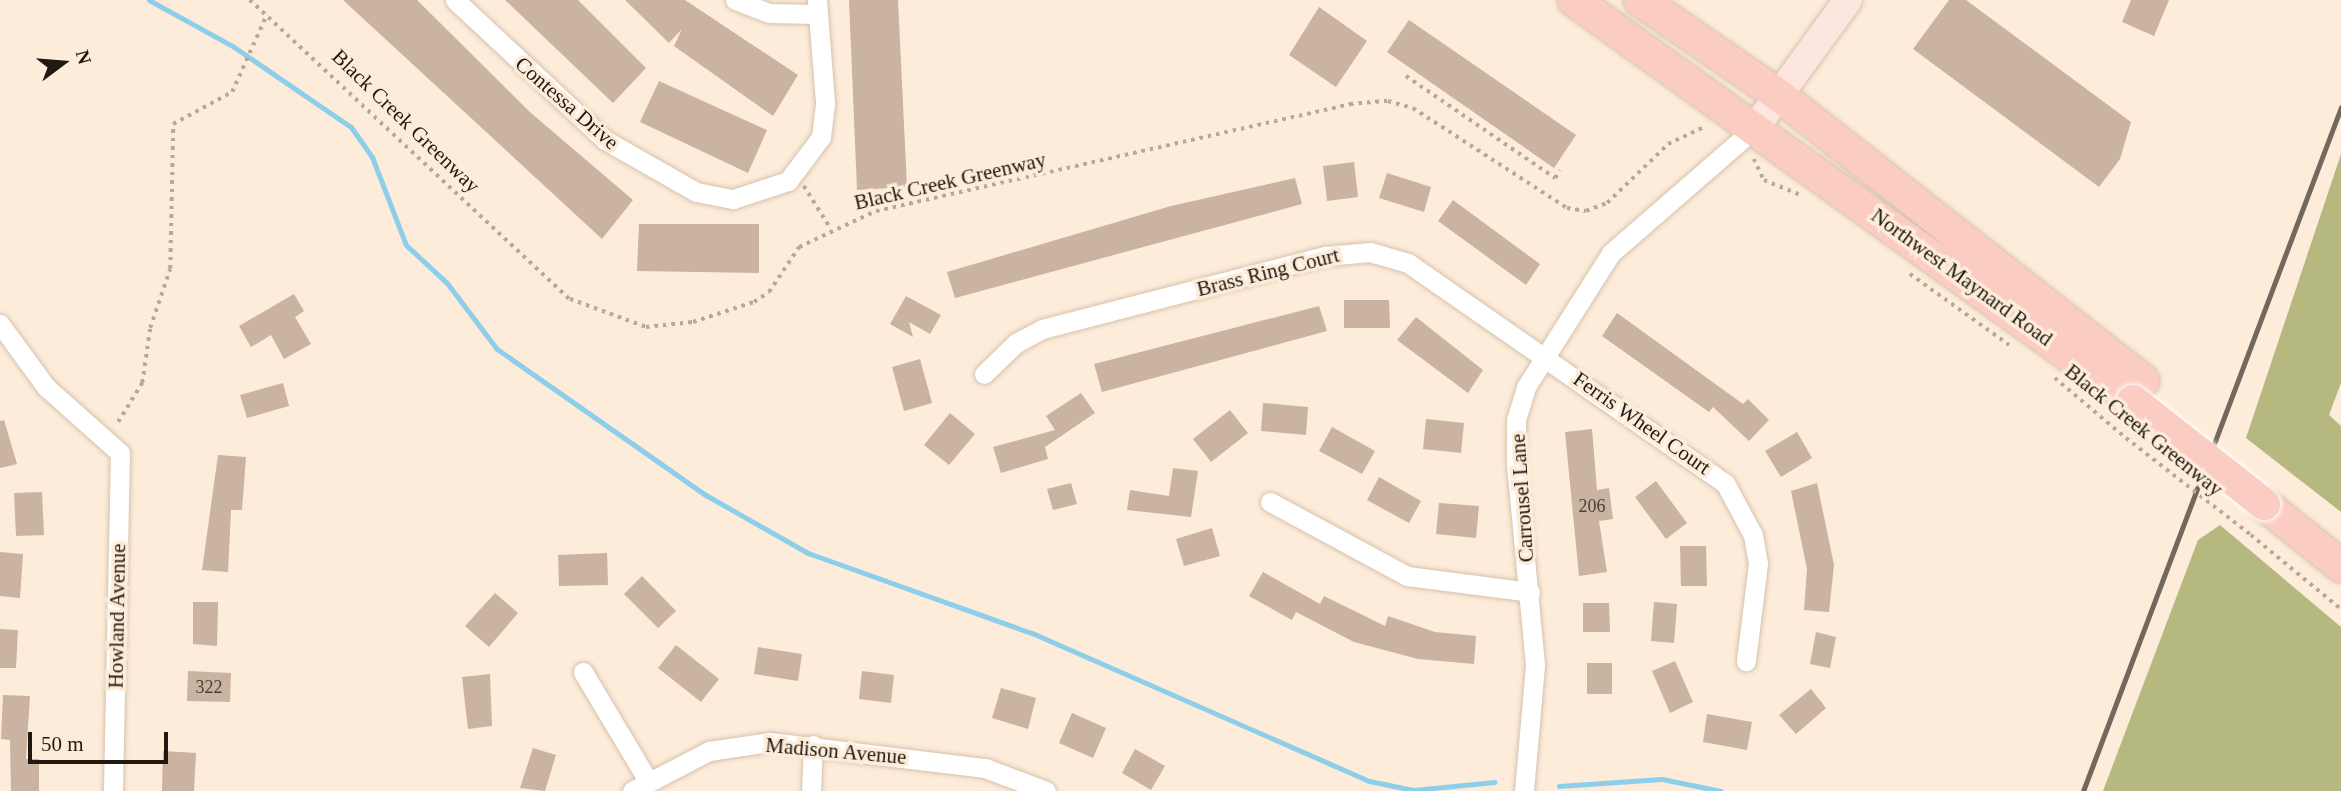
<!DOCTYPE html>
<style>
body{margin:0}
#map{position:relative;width:2341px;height:791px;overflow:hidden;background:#fdecda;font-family:"Times New Roman",serif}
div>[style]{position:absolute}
.forest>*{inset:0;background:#b5b87f}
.stream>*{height:5px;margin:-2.5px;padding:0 2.5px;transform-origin:2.5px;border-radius:2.5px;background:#8dceea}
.building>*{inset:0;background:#cab3a0}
.path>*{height:3.5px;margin-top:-1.75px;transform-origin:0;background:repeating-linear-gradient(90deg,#b6a89a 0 3.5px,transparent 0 8.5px)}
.roads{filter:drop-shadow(0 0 2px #d6c2ac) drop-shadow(0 0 2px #d6c2ac)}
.street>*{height:19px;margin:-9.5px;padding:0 9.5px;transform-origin:9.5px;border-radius:9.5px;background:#fff}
.secondary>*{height:28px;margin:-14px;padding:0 14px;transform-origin:14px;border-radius:14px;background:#fde6e0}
.primary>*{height:32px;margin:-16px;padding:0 16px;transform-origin:16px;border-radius:16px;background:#fbcdc2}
.rail>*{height:5px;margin:-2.5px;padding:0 2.5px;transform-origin:2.5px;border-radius:2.5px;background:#73685d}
.path-bridge>*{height:3.5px;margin-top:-1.75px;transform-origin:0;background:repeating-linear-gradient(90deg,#b6a89a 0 3.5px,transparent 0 8.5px)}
.bridges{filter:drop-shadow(0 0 2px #fff) drop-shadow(0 0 2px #fff)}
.primary-bridge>*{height:32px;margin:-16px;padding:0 16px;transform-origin:16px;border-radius:16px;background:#fbcdc2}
span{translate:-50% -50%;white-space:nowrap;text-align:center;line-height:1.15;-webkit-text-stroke:7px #fdecda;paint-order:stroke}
.number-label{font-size:18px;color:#4a3f35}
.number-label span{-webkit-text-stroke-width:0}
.street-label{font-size:21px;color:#201811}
.north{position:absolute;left:28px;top:28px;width:70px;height:70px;-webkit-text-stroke:5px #fdecda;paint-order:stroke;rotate:74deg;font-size:19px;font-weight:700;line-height:28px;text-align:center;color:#201811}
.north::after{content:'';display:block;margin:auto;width:24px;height:32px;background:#201811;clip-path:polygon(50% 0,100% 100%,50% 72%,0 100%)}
.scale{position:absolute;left:28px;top:732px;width:140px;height:32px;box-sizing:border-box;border:4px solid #201811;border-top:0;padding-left:9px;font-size:21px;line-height:24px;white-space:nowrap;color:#201811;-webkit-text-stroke:5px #fdecda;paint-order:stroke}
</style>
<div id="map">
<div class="forest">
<i style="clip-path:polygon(2341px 154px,2341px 383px,2329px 415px,2341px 426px,2341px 512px,2246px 438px)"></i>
<i style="clip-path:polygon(2220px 525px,2341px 627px,2341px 791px,2103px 791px,2198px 540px)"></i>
</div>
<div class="stream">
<i style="left:149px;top:0;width:97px;rotate:28.9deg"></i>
<i style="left:234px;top:47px;width:142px;rotate:34.4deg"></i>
<i style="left:351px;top:127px;width:37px;rotate:55deg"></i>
<i style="left:372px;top:157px;width:94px;rotate:68.9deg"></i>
<i style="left:406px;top:245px;width:56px;rotate:42.8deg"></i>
<i style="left:447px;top:283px;width:83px;rotate:52.9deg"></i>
<i style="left:497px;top:349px;width:253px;rotate:35deg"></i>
<i style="left:704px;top:494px;width:120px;rotate:29.6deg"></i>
<i style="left:808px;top:553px;width:238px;rotate:19.7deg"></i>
<i style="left:1032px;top:633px;width:368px;rotate:23.7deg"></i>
<i style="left:1369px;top:781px;width:45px;rotate:11.6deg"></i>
<i style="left:1413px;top:790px;width:82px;rotate:-5.6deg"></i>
<i style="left:1559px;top:786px;width:103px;rotate:-3.9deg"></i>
<i style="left:1662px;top:779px;width:60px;rotate:11.5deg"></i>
</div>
<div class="building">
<i style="clip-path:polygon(343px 0,417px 0,531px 113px,633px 200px,602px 239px)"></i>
<i style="clip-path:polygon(505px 0,578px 0,646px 68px,613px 103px)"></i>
<i style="clip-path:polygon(625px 0,685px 0,798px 75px,773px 116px,674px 46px,682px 29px,669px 43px)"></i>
<i style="clip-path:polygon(849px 0,898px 0,907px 187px,857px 190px)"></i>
<i style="clip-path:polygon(1949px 0,1966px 0,2131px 122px,2120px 159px,2099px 187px,1913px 49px)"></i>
<i style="clip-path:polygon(2131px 0,2169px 0,2154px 36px,2122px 22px)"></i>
<i style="clip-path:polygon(1319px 7px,1367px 41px,1336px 87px,1289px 55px)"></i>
<i style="clip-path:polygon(1409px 20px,1576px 135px,1554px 168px,1387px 52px)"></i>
<i style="clip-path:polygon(659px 81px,767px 130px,748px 173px,640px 122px)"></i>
<i style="clip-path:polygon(1354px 162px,1358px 197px,1327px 201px,1323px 166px)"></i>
<i style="clip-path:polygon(1387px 173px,1431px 187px,1424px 212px,1379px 198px)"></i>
<i style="clip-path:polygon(1295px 178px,1302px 204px,955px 298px,947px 272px,1171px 206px)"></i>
<i style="clip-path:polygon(1453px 200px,1540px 264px,1526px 285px,1438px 221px)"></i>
<i style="clip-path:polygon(639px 224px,759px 224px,759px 273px,637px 271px)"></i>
<i style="clip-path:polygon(294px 294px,304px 311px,295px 317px,311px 344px,284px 359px,271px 335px,251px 347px,239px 326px)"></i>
<i style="clip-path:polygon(906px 296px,941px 315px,930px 334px,909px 322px,913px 337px,890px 324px)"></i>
<i style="clip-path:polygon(1344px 300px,1389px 300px,1390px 328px,1344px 328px)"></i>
<i style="clip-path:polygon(1319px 306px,1327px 331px,1102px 392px,1094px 364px)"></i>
<i style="clip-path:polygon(1617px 313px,1743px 404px,1748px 399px,1769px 420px,1749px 441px,1713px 407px,1709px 412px,1602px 336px)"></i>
<i style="clip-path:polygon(1416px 317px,1483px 370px,1468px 393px,1397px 340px)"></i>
<i style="clip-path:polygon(920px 359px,932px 403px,904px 411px,892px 367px)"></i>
<i style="clip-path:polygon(283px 383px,289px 406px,247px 418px,240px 395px)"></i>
<i style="clip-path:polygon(1081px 393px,1095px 413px,1045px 447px,1048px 459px,1001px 473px,993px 447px,1055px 430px,1046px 416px)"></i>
<i style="clip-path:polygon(1263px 403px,1308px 407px,1306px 435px,1261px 431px)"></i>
<i style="clip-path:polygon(1230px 410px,1248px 433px,1211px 462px,1193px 439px)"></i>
<i style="clip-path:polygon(950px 413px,975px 434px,949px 465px,924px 445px)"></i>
<i style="clip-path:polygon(1426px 419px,1464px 423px,1461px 453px,1423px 449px)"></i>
<i style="clip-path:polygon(4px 420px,17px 464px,0 468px,0 421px)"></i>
<i style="clip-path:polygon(1332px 427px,1375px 451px,1362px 474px,1319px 451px)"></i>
<i style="clip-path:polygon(1592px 429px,1597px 490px,1609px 488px,1613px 519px,1599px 521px,1607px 572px,1579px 576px,1565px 432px)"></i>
<i style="clip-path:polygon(1797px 432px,1812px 458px,1781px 477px,1765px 451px)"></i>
<i style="clip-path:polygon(218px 455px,246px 457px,242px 510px,231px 510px,228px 572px,202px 570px)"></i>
<i style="clip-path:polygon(1173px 468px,1198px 471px,1191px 517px,1127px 510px,1130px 490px,1169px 496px)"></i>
<i style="clip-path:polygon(1379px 477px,1421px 501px,1409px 523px,1367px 500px)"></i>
<i style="clip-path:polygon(1656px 481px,1687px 523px,1666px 539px,1635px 497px)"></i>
<i style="clip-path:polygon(1071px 483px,1077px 504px,1053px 510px,1047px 489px)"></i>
<i style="clip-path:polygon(1817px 483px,1834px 565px,1829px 612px,1804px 610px,1807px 569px,1791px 491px)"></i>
<i style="clip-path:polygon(42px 492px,44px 535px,16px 536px,14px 493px)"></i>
<i style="clip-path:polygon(1439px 503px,1479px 506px,1476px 538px,1436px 534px)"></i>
<i style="clip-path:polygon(1212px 528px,1220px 556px,1184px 566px,1176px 539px)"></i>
<i style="clip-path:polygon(1680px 546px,1706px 546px,1707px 586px,1681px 586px)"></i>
<i style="clip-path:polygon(0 552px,23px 554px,20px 598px,0 596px)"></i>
<i style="clip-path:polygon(607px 553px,608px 585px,559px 586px,558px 555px)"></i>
<i style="clip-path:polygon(1263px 572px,1320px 604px,1324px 596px,1385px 626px,1388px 616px,1435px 632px,1476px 636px,1474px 664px,1418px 659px,1354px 642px,1296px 612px,1292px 620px,1249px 596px)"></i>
<i style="clip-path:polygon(642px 576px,676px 611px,658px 628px,624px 594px)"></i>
<i style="clip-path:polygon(495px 593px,518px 613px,489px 647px,465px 626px)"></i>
<i style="clip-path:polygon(193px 602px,218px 602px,217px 646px,193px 644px)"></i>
<i style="clip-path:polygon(1654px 602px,1677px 604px,1674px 643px,1651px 641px)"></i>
<i style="clip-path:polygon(1583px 603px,1609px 603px,1610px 632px,1583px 632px)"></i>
<i style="clip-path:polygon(0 629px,18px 630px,16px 668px,0 668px)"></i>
<i style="clip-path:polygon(1816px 632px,1836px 637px,1830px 668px,1810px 664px)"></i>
<i style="clip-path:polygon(676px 645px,719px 679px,701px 702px,658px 668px)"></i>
<i style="clip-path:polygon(758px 647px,802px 654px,798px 681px,754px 674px)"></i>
<i style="clip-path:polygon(1675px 661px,1693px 702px,1670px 713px,1652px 671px)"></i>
<i style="clip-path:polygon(1587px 663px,1612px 663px,1612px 694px,1587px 694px)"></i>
<i style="clip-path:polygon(188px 671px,231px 673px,230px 702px,187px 701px)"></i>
<i style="clip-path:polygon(862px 671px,894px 675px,891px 703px,859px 699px)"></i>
<i style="clip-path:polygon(490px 674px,492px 726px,468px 729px,462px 677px)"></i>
<i style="clip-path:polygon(1001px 688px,1036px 698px,1028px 729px,992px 718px)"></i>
<i style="clip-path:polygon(1811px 689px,1826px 708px,1796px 734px,1779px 715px)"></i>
<i style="clip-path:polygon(3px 695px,30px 696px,26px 759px,39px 759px,39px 791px,11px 791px,10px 740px,1px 739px)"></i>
<i style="clip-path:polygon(1072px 713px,1106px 728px,1093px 758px,1059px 743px)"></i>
<i style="clip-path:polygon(1707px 714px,1752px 722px,1747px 750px,1703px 742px)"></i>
<i style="clip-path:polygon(533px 748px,556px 755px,545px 791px,520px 788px)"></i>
<i style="clip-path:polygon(1135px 749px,1165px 766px,1151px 790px,1122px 773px)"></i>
<i style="clip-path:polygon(163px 751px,196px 753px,194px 791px,162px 791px)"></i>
</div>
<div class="path">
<i style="left:250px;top:0;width:438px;rotate:43.1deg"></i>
<i style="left:570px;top:299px;width:81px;rotate:20.2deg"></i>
<i style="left:646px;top:327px;width:47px;rotate:-6.1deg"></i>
<i style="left:693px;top:322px;width:64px;rotate:-18.2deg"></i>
<i style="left:754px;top:302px;width:18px;rotate:-34deg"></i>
<i style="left:769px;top:292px;width:54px;rotate:-56.3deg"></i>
<i style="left:799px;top:247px;width:85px;rotate:-25.1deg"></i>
<i style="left:876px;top:211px;width:486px;rotate:-12.7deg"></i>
<i style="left:1350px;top:104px;width:38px;rotate:-5deg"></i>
<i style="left:1388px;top:101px;width:26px;rotate:16deg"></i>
<i style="left:1413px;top:108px;width:184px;rotate:33deg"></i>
<i style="left:1567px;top:208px;width:19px;rotate:9deg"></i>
<i style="left:1586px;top:211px;width:22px;rotate:-21deg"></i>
<i style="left:1607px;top:203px;width:85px;rotate:-44deg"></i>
<i style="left:1668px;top:144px;width:42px;rotate:-25.3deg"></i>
<i style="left:1406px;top:76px;width:181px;rotate:34.4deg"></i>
<i style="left:1555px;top:178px;width:9px;rotate:-58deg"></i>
<i style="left:1754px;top:159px;width:23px;rotate:65deg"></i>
<i style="left:1764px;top:180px;width:42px;rotate:22.3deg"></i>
<i style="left:804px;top:186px;width:51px;rotate:57.9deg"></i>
<i style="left:1910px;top:274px;width:122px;rotate:35.6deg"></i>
<i style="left:2055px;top:378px;width:93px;rotate:40.2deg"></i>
<i style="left:118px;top:422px;width:46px;rotate:-58.4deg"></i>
<i style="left:142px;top:383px;width:56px;rotate:-81.7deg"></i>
<i style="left:150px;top:328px;width:62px;rotate:-71.3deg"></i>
<i style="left:170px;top:269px;width:145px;rotate:-88.8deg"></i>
<i style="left:173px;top:124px;width:67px;rotate:-28.5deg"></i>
<i style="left:232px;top:92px;width:85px;rotate:-65.8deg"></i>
<i style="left:2251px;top:535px;width:117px;rotate:39.4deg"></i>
</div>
<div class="roads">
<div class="street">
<i style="left:455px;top:0;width:205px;rotate:43deg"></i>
<i style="left:605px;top:140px;width:105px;rotate:29.7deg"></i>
<i style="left:696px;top:192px;width:38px;rotate:11deg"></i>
<i style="left:733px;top:199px;width:58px;rotate:-18.1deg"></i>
<i style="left:788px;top:181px;width:55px;rotate:-53.1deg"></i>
<i style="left:821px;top:137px;width:35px;rotate:-83deg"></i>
<i style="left:825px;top:102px;width:102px;rotate:-94.5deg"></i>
<i style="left:735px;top:0;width:36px;rotate:21deg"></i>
<i style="left:769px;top:13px;width:48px;rotate:1.2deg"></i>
<i style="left:0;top:324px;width:78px;rotate:53.9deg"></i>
<i style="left:46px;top:387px;width:99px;rotate:41.7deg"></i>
<i style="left:120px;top:453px;width:338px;rotate:91.2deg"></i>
<i style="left:984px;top:374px;width:45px;rotate:-44.1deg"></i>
<i style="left:1016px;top:343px;width:30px;rotate:-28deg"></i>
<i style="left:1042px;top:329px;width:292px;rotate:-14.5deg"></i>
<i style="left:1325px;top:256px;width:45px;rotate:-5.1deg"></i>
<i style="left:1370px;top:252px;width:40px;rotate:16deg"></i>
<i style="left:1408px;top:263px;width:386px;rotate:34.8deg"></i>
<i style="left:1725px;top:483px;width:59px;rotate:61.7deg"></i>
<i style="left:1753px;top:535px;width:29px;rotate:80deg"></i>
<i style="left:1758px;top:564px;width:98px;rotate:97.1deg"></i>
<i style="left:1270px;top:502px;width:156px;rotate:28.4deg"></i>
<i style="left:1407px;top:576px;width:124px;rotate:7.4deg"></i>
<i style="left:583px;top:672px;width:125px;rotate:59.1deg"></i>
<i style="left:632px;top:791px;width:87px;rotate:-27.5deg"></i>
<i style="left:709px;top:751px;width:62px;rotate:-8.4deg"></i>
<i style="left:770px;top:742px;width:217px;rotate:6.9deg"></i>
<i style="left:985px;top:768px;width:65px;rotate:20.7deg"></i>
<i style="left:811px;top:791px;width:46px;rotate:-87.5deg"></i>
<i style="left:1524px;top:791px;width:126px;rotate:-85deg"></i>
<i style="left:1535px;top:665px;width:201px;rotate:-95.4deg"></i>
<i style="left:1516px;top:465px;width:45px;rotate:-90deg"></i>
<i style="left:1516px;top:420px;width:34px;rotate:-73deg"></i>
<i style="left:1526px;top:387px;width:159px;rotate:-57.6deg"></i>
<i style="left:1611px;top:253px;width:191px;rotate:-41deg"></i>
</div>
<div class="secondary">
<i style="left:1755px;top:128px;width:158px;rotate:-54deg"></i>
</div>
<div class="primary">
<i style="left:1574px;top:0;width:688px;rotate:35.65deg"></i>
<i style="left:1640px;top:0;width:171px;rotate:34.5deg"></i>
<i style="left:1781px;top:97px;width:460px;rotate:38.1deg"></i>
<i style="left:2264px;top:504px;width:99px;rotate:38.8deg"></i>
</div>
</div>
<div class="rail">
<i style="left:2083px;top:791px;width:731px;rotate:-69.33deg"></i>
</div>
<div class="path-bridge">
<i style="left:2126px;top:438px;width:158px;rotate:37.8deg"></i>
</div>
<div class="bridges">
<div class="primary-bridge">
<i style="left:2133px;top:401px;width:167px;rotate:38.2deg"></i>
</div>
</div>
<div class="number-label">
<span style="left:1592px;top:506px">206</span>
<span style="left:209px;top:687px">322</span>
</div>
<div class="street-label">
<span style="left:567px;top:103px;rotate:41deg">Contessa Drive</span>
<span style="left:406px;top:121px;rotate:44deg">Black Creek Greenway</span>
<span style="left:950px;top:181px;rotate:-13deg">Black Creek Greenway</span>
<span style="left:1268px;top:272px;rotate:-14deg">Brass Ring Court</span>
<span style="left:1962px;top:277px;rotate:36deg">Northwest Maynard Road</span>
<span style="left:1642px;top:423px;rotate:35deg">Ferris Wheel Court</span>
<span style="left:2144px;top:430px;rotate:39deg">Black Creek Greenway</span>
<span style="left:1522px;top:498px;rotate:-94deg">Carrousel Lane</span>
<span style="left:117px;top:616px;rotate:-89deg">Howland Avenue</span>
<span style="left:836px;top:751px;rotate:5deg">Madison Avenue</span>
</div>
<div class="north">N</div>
<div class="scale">50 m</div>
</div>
